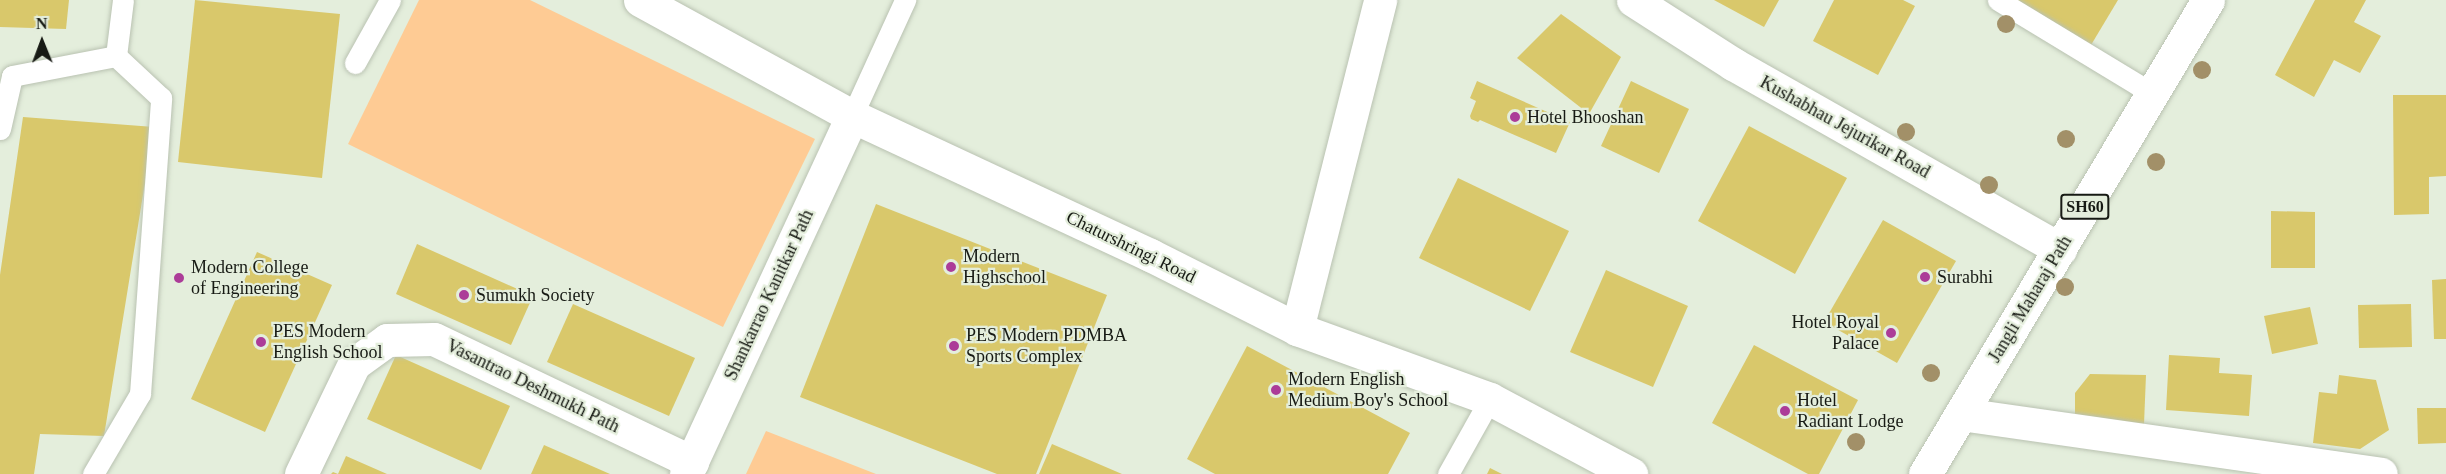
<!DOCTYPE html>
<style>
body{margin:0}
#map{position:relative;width:2446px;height:474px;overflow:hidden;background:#e4eedc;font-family:"Times New Roman",serif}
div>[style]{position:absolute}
.green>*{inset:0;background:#fecb94}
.building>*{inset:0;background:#d9c86b}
.roads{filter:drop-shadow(0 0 2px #b9c2b1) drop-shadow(0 0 2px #b9c2b1)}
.lane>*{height:21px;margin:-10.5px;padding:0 10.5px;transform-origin:10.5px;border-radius:10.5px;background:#fff}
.street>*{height:33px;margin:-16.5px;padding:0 16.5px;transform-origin:16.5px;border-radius:16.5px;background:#fff}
.secondary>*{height:33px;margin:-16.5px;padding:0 16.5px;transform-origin:16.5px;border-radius:16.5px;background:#fff}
.primary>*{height:33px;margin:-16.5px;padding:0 16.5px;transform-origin:16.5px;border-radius:16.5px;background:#fff}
.trees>*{width:18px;height:18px;margin:-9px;border-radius:50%;background:#a29068}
.dots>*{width:16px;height:16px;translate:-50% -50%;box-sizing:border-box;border:3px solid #e4eedc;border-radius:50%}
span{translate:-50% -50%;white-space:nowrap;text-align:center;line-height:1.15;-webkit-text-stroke:4.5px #e4eedc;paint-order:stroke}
.shield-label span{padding:2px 4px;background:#e4eedc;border:2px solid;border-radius:4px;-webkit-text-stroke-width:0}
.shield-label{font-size:16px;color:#171a14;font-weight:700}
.poi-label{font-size:18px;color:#171a14}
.left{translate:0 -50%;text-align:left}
.right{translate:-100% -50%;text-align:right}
.street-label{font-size:18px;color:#171a14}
.north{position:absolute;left:12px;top:12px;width:60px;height:60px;-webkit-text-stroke:4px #e4eedc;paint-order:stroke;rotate:359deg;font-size:16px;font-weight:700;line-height:24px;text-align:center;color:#171a14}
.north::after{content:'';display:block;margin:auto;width:21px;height:27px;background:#171a14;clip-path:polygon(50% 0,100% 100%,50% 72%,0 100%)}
</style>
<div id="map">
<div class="green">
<i style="clip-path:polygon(419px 0,530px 0,815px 139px,723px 327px,348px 144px)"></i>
<i style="clip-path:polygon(766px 431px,876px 474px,746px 474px)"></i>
</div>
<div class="building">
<i style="clip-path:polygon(0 0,69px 0,66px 29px,0 27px)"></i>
<i style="clip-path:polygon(195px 0,340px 14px,322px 178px,178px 162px)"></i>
<i style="clip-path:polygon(1714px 0,1779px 0,1764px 27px)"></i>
<i style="clip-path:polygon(1834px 0,1903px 0,1915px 6px,1878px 75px,1813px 41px)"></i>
<i style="clip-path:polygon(2014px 0,2118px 0,2091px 45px)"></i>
<i style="clip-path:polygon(2315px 0,2366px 0,2354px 22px,2381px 36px,2360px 73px,2334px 60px,2314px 97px,2275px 75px)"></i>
<i style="clip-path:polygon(1561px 14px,1621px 57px,1589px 114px,1517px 58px)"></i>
<i style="clip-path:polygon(1477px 81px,1570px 122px,1556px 153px,1480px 120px,1478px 122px,1471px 119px,1470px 116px,1476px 101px,1470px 98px)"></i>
<i style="clip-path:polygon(1631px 81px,1689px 109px,1659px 173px,1601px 146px)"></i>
<i style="clip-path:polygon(2393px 95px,2446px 95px,2446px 176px,2429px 177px,2429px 214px,2394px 215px)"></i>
<i style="clip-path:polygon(23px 117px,154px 127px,104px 436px,40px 434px,34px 474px,0 474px,0 275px)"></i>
<i style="clip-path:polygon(1749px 126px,1847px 178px,1795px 274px,1698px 221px)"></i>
<i style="clip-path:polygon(1458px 178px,1569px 231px,1530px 311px,1419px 258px)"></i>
<i style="clip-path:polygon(876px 204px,1107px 295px,1036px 474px,997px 474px,800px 397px)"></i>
<i style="clip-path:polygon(2271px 211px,2315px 212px,2315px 268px,2271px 268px)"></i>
<i style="clip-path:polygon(1883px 220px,1956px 261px,1897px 363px,1824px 322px)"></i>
<i style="clip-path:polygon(417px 244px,533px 296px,511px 345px,396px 294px)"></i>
<i style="clip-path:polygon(257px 252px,332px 285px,265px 432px,191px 399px)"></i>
<i style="clip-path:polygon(1606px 270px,1688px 306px,1653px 387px,1570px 352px)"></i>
<i style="clip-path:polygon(2446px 279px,2446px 339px,2434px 339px,2432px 280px)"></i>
<i style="clip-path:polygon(573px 304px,695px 358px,669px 416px,547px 362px)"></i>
<i style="clip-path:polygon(2411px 304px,2412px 347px,2359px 348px,2358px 305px)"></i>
<i style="clip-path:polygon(2310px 307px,2318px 344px,2272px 354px,2264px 316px)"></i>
<i style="clip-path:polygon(1754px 345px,1858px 400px,1819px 474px,1808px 474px,1712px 423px)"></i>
<i style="clip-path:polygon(1247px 346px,1410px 433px,1388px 474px,1215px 474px,1187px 459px)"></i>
<i style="clip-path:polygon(396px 355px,510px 406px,481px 470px,367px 419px)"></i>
<i style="clip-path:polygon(2169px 355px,2220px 358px,2219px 373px,2252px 375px,2249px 416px,2166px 410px)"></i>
<i style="clip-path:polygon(2090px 374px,2146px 375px,2144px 424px,2075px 421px,2075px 393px)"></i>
<i style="clip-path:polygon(2339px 375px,2376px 380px,2389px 430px,2360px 449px,2313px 443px,2319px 392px,2337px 394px)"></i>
<i style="clip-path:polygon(2417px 408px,2446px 408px,2446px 443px,2418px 444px)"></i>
<i style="clip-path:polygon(1052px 444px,1122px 474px,1039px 474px)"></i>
<i style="clip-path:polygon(544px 445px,610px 474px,531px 474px)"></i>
<i style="clip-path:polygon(346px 456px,387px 474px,331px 474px,333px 472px,338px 474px)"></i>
<i style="clip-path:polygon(1490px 468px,1502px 474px,1487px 474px)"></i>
</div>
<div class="roads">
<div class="lane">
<i style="left:1998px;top:0;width:181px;rotate:31.2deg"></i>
<i style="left:355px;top:63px;width:72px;rotate:-60.9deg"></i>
<i style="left:852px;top:116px;width:128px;rotate:-65.4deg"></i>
<i style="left:0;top:129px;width:54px;rotate:-77.2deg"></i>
<i style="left:12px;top:76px;width:106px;rotate:-10.9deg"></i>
<i style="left:116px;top:56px;width:56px;rotate:-82.9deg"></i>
<i style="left:93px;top:474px;width:93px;rotate:-59.6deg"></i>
<i style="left:140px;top:394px;width:297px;rotate:-85.9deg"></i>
<i style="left:161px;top:98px;width:62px;rotate:-137deg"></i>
<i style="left:1448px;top:474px;width:86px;rotate:-60.8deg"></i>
</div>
<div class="street">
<i style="left:1633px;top:0;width:119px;rotate:32.6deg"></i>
<i style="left:1733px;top:64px;width:376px;rotate:29.5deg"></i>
<i style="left:1297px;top:329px;width:339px;rotate:-75.8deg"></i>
<i style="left:1961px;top:414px;width:424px;rotate:8.1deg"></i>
<i style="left:301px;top:474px;width:122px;rotate:-64.3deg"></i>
<i style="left:354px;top:364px;width:41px;rotate:-36deg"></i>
<i style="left:387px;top:340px;width:47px;rotate:-1.2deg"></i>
<i style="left:434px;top:339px;width:286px;rotate:25.5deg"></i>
</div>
<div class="secondary">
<i style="left:640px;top:0;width:242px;rotate:28.7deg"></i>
<i style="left:852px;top:116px;width:329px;rotate:25deg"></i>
<i style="left:1150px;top:255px;width:165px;rotate:26.7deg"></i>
<i style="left:1297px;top:329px;width:205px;rotate:19.9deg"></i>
<i style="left:1490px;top:399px;width:160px;rotate:28deg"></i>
<i style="left:686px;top:474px;width:395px;rotate:-65.1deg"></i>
</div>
<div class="primary">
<i style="left:1925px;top:474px;width:552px;rotate:-59.16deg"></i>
</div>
</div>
<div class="trees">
<i style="left:2006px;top:24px"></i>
<i style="left:2202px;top:70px"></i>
<i style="left:1906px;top:132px"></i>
<i style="left:2066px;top:139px"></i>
<i style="left:2156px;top:162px"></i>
<i style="left:1989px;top:185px"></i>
<i style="left:2065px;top:287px"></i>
<i style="left:1931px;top:373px"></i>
<i style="left:1856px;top:442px"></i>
</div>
<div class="dots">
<i style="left:1515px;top:117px;background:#ac3c98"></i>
<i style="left:951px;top:267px;background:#ac3c98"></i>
<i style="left:1925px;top:277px;background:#ac3c98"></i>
<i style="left:179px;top:278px;background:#ac3c98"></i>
<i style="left:464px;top:295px;background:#ac3c98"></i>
<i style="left:1891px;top:333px;background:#ac3c98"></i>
<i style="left:261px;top:342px;background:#ac3c98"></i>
<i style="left:954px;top:346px;background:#ac3c98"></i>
<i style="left:1276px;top:390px;background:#ac3c98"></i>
<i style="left:1785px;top:411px;background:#ac3c98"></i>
</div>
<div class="shield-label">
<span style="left:2085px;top:207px">SH60</span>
</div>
<div class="poi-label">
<span class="left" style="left:1527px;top:117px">Hotel Bhooshan</span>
<span class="left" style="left:963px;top:267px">Modern<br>Highschool</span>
<span class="left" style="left:191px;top:278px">Modern College<br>of Engineering</span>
<span class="left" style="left:1937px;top:277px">Surabhi</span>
<span class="left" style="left:476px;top:295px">Sumukh Society</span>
<span class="right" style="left:1879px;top:333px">Hotel Royal<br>Palace</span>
<span class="left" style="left:273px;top:342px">PES Modern<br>English School</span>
<span class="left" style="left:966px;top:346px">PES Modern PDMBA<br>Sports Complex</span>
<span class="left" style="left:1288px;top:390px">Modern English<br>Medium Boy's School</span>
<span class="left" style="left:1797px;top:411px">Hotel<br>Radiant Lodge</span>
</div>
<div class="street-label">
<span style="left:1845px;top:127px;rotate:29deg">Kushabhau Jejurikar Road</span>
<span style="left:1131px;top:247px;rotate:26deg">Chaturshringi Road</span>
<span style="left:769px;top:295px;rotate:-65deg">Shankarrao Kanitkar Path</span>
<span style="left:2030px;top:299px;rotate:-59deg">Jangli Maharaj Path</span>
<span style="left:533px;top:386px;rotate:26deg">Vasantrao Deshmukh Path</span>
</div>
<div class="north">N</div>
</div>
